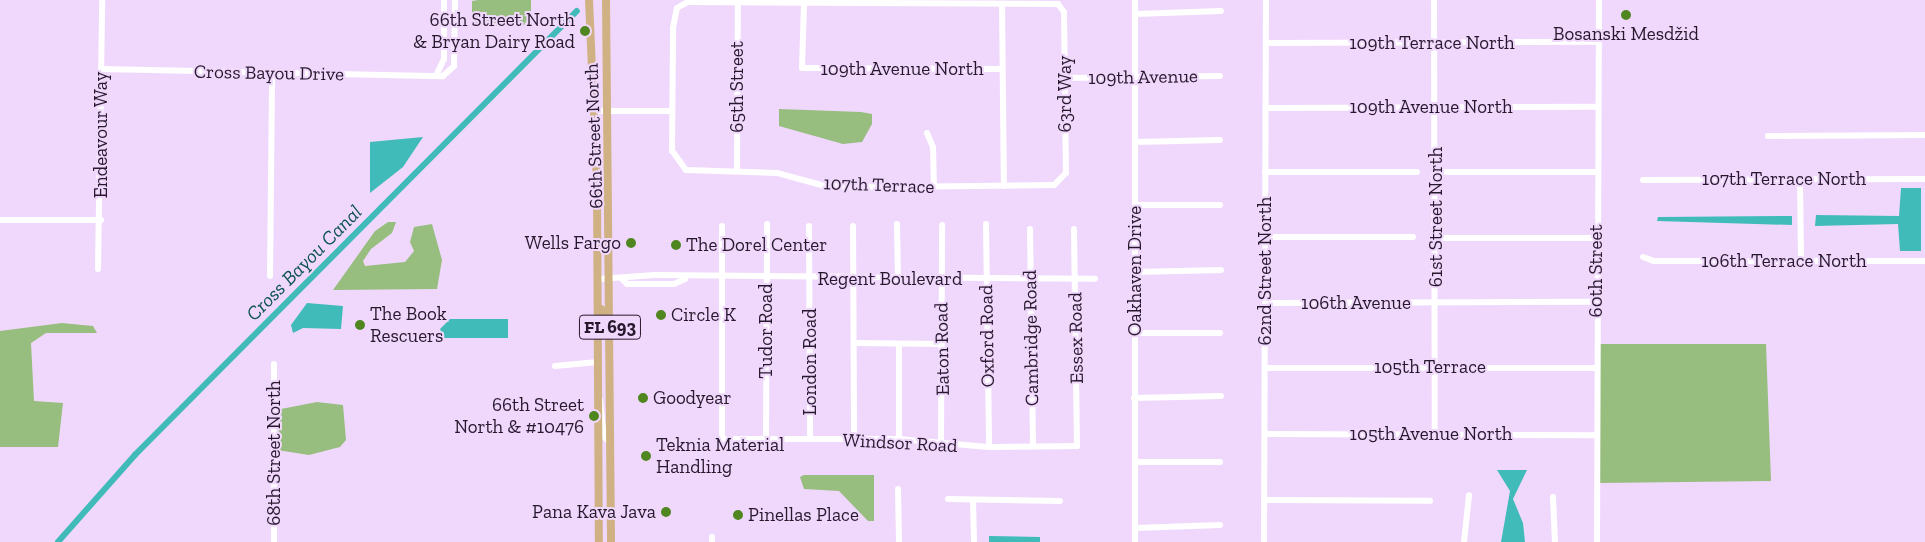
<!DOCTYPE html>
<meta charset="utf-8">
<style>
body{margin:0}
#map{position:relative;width:1925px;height:542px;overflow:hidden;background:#f0d8fc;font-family:"Zilla Slab",serif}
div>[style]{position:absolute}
.green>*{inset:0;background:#97bd7f}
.water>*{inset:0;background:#40bbb9}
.canal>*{height:5.5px;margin:-2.75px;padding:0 2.75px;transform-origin:2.75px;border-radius:2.75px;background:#40bbb9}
.minor>*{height:6px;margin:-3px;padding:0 3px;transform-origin:3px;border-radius:3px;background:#fff}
.major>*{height:8px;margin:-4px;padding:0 4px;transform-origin:4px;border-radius:4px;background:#d0b184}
.dots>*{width:14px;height:14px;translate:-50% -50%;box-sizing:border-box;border:2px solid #f0d8fc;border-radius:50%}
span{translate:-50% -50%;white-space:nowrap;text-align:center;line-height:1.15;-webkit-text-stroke:4px #f0d8fc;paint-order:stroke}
.shield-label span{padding:1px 4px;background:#f0d8fc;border:1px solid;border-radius:4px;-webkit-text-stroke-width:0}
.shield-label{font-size:18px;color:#27182e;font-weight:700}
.poi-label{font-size:19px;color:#27182e}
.right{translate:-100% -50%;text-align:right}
.left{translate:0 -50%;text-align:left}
.street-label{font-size:19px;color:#27182e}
.water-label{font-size:20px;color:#0b5352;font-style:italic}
</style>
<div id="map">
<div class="green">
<i style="clip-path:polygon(478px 0,531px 0,531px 14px,524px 25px,472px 26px,472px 1px)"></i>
<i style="clip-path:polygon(779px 109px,861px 112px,872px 114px,872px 124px,862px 142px,843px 144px,779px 126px)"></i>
<i style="clip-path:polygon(388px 222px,396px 222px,392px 233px,371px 249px,363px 261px,365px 266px,405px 262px,414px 251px,410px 242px,414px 227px,432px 224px,442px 260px,437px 289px,333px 290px,375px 231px)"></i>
<i style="clip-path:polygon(62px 323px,93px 326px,97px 333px,46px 333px,31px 343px,34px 401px,63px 403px,58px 447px,0 447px,0 331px)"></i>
<i style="clip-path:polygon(1599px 344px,1766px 344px,1771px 481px,1600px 483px)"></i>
<i style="clip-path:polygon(317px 402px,343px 405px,346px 440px,340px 447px,309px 455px,277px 450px,281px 409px)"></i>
<i style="clip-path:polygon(804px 475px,874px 475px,874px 521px,868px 521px,839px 491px,804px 489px,800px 477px)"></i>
</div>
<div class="water">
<i style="clip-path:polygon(423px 137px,403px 167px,370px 193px,370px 142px)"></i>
<i style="clip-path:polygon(1901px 188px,1921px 188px,1921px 251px,1900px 251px,1898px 224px,1815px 226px,1816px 215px,1899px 216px)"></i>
<i style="clip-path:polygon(1792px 216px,1792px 225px,1657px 221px,1658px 217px)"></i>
<i style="clip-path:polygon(307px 303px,343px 306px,341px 329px,303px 328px,293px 333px,291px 325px)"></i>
<i style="clip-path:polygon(450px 319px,508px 319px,508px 338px,444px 338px,440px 329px)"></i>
<i style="clip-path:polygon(1497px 470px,1527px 470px,1513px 499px,1523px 523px,1525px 542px,1501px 542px,1510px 491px)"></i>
<i style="clip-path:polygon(989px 536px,1040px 537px,1040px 542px,989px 542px)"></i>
</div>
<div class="canal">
<i style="left:58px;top:542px;width:116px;rotate:-48.5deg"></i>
<i style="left:135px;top:455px;width:626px;rotate:-45.13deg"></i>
</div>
<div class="minor">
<i style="left:1135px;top:0;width:542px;rotate:90deg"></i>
<i style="left:1434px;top:0;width:434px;rotate:89.9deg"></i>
<i style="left:688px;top:2px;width:370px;rotate:0.3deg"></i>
<i style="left:1058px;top:4px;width:10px;rotate:53deg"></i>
<i style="left:1064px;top:12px;width:161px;rotate:89.3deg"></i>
<i style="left:1066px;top:173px;width:17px;rotate:135deg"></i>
<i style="left:1054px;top:185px;width:170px;rotate:179.3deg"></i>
<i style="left:884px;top:187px;width:59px;rotate:-179deg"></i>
<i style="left:825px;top:186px;width:50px;rotate:-164.8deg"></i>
<i style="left:777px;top:173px;width:91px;rotate:-178.1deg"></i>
<i style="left:686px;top:170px;width:24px;rotate:-126deg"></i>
<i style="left:672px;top:151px;width:123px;rotate:-89.5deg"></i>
<i style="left:673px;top:28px;width:20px;rotate:-79deg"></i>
<i style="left:677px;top:8px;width:13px;rotate:-29deg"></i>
<i style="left:804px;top:4px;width:64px;rotate:91.8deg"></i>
<i style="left:802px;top:68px;width:200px;rotate:0.3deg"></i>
<i style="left:1002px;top:4px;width:182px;rotate:89.4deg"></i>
<i style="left:1135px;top:14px;width:86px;rotate:-2deg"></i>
<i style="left:1266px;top:43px;width:332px;rotate:-0.2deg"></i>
<i style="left:101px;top:69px;width:342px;rotate:1.2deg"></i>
<i style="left:443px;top:76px;width:15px;rotate:-42deg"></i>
<i style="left:454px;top:66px;width:66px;rotate:-89.1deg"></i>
<i style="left:436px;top:76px;width:19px;rotate:-65deg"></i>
<i style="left:444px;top:59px;width:59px;rotate:-90deg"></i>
<i style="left:1066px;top:78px;width:154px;rotate:-0.7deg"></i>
<i style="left:1266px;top:108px;width:331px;rotate:-0.2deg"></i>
<i style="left:593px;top:111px;width:79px"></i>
<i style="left:927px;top:133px;width:15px;rotate:67deg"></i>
<i style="left:933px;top:147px;width:40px;rotate:88.6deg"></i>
<i style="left:1768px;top:136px;width:157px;rotate:-0.4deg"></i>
<i style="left:1135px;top:142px;width:85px;rotate:-1.3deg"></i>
<i style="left:737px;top:171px;width:168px;rotate:-89.7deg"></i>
<i style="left:1265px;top:172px;width:152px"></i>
<i style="left:1436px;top:172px;width:161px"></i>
<i style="left:1800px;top:179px;width:82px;rotate:89.3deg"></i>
<i style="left:1643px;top:180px;width:282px;rotate:-0.2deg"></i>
<i style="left:1135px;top:205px;width:85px"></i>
<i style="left:0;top:220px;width:101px"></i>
<i style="left:897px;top:224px;width:56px;rotate:89deg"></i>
<i style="left:986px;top:224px;width:223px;rotate:89.2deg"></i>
<i style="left:722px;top:226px;width:213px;rotate:90deg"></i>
<i style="left:722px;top:439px;width:177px"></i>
<i style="left:899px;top:439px;width:90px;rotate:5.1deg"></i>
<i style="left:989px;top:447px;width:88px;rotate:-0.7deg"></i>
<i style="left:1077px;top:446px;width:217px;rotate:-90.8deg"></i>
<i style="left:809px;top:226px;width:213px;rotate:89.7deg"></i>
<i style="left:853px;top:226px;width:213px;rotate:89.7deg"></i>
<i style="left:1030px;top:229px;width:217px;rotate:89.2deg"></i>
<i style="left:1265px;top:237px;width:148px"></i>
<i style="left:1436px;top:238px;width:160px"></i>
<i style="left:1643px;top:257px;width:12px;rotate:20deg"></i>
<i style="left:1654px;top:261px;width:271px"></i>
<i style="left:98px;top:269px;width:269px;rotate:-89.1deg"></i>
<i style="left:1135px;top:272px;width:86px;rotate:-1.3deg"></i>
<i style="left:270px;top:276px;width:203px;rotate:-89.4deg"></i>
<i style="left:598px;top:279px;width:57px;rotate:-4deg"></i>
<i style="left:655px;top:275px;width:440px;rotate:0.5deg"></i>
<i style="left:622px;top:279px;width:7px;rotate:45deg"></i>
<i style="left:627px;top:284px;width:47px"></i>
<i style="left:674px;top:284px;width:12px;rotate:-24deg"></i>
<i style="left:1266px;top:303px;width:330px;rotate:-0.2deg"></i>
<i style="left:1134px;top:333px;width:86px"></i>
<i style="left:854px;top:343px;width:88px;rotate:0.7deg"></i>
<i style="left:274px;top:364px;width:178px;rotate:90deg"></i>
<i style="left:555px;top:366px;width:43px;rotate:-5.3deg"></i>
<i style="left:1265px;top:368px;width:331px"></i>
<i style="left:1134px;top:398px;width:87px;rotate:-1.3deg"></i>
<i style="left:600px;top:400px;width:36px;rotate:84deg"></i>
<i style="left:604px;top:436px;width:11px;rotate:52deg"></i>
<i style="left:1265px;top:434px;width:332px;rotate:0.2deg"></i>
<i style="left:766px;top:439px;width:215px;rotate:-89.7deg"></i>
<i style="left:899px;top:439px;width:95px;rotate:-90deg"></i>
<i style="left:941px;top:442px;width:217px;rotate:-89.7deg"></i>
<i style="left:1135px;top:462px;width:85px"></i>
<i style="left:898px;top:489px;width:53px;rotate:88.9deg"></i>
<i style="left:1553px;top:497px;width:45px;rotate:87.5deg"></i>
<i style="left:948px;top:499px;width:112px;rotate:1deg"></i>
<i style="left:973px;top:500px;width:42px;rotate:88.6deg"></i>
<i style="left:1264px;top:500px;width:166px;rotate:0.3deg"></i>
<i style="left:1135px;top:528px;width:85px;rotate:-2deg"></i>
<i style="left:712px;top:537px;width:5px;rotate:90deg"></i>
<i style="left:1264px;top:542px;width:542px;rotate:-89.79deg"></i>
<i style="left:1464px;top:542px;width:47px;rotate:-83.9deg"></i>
<i style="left:1597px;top:542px;width:542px;rotate:-89.79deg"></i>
</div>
<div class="major">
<i style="left:589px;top:0;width:185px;rotate:87.5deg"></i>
<i style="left:597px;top:185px;width:357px;rotate:89.7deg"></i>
<i style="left:606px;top:0;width:542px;rotate:89.47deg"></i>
<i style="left:601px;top:309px;width:26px;rotate:81deg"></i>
</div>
<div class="dots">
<i style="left:1626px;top:15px;background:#4f8620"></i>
<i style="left:585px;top:31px;background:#4f8620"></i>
<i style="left:631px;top:243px;background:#4f8620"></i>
<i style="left:676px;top:245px;background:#4f8620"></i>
<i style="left:661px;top:315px;background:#4f8620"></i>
<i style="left:360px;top:325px;background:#4f8620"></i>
<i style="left:643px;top:398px;background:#4f8620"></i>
<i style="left:594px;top:416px;background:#4f8620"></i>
<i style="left:646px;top:456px;background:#4f8620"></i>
<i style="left:666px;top:512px;background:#4f8620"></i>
<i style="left:738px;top:515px;background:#4f8620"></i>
</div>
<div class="shield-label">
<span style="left:610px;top:327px">FL 693</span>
</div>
<div class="poi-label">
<span class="right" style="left:575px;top:31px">66th Street North<br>&amp; Bryan Dairy Road</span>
<span style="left:1626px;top:34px">Bosanski Mesdžid</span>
<span class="right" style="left:621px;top:243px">Wells Fargo</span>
<span class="left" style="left:686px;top:245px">The Dorel Center</span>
<span class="left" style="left:370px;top:325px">The Book<br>Rescuers</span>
<span class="left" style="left:671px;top:315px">Circle K</span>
<span class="left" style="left:653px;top:398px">Goodyear</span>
<span class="right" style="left:584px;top:416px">66th Street<br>North &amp; #10476</span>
<span class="left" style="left:656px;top:456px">Teknia Material<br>Handling</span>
<span class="right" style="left:656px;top:512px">Pana Kava Java</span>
<span class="left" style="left:748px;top:515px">Pinellas Place</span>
</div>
<div class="street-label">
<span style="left:1432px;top:43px">109th Terrace North</span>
<span style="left:902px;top:69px">109th Avenue North</span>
<span style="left:269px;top:73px;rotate:1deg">Cross Bayou Drive</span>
<span style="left:1143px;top:77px;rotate:-1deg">109th Avenue</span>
<span style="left:737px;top:87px;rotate:-90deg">65th Street</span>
<span style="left:1065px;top:94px;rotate:-90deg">63rd Way</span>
<span style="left:1431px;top:107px">109th Avenue North</span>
<span style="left:101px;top:135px;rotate:-90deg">Endeavour Way</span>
<span style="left:594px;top:136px;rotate:-92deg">66th Street North</span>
<span style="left:1784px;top:179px">107th Terrace North</span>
<span style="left:879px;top:185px;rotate:2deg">107th Terrace</span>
<span style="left:1436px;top:217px;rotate:-90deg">61st Street North</span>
<span style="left:1784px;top:261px">106th Terrace North</span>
<span style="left:1135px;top:271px;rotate:-90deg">Oakhaven Drive</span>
<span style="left:1265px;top:271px;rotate:-90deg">62nd Street North</span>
<span style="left:1596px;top:271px;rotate:-90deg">60th Street</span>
<span style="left:890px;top:279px">Regent Boulevard</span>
<span style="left:1356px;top:303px">106th Avenue</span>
<span style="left:766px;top:331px;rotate:-90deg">Tudor Road</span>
<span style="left:987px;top:336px;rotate:-91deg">Oxford Road</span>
<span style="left:1031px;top:338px;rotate:-91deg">Cambridge Road</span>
<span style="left:1076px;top:338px;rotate:-91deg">Essex Road</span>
<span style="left:942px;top:349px;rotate:-91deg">Eaton Road</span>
<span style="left:810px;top:362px;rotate:-90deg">London Road</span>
<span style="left:1430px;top:367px">105th Terrace</span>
<span style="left:1431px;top:434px">105th Avenue North</span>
<span style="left:900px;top:443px;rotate:3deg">Windsor Road</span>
<span style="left:274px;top:453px;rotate:-90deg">68th Street North</span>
</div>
<div class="water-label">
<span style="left:304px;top:263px;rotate:-45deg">Cross Bayou Canal</span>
</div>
</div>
